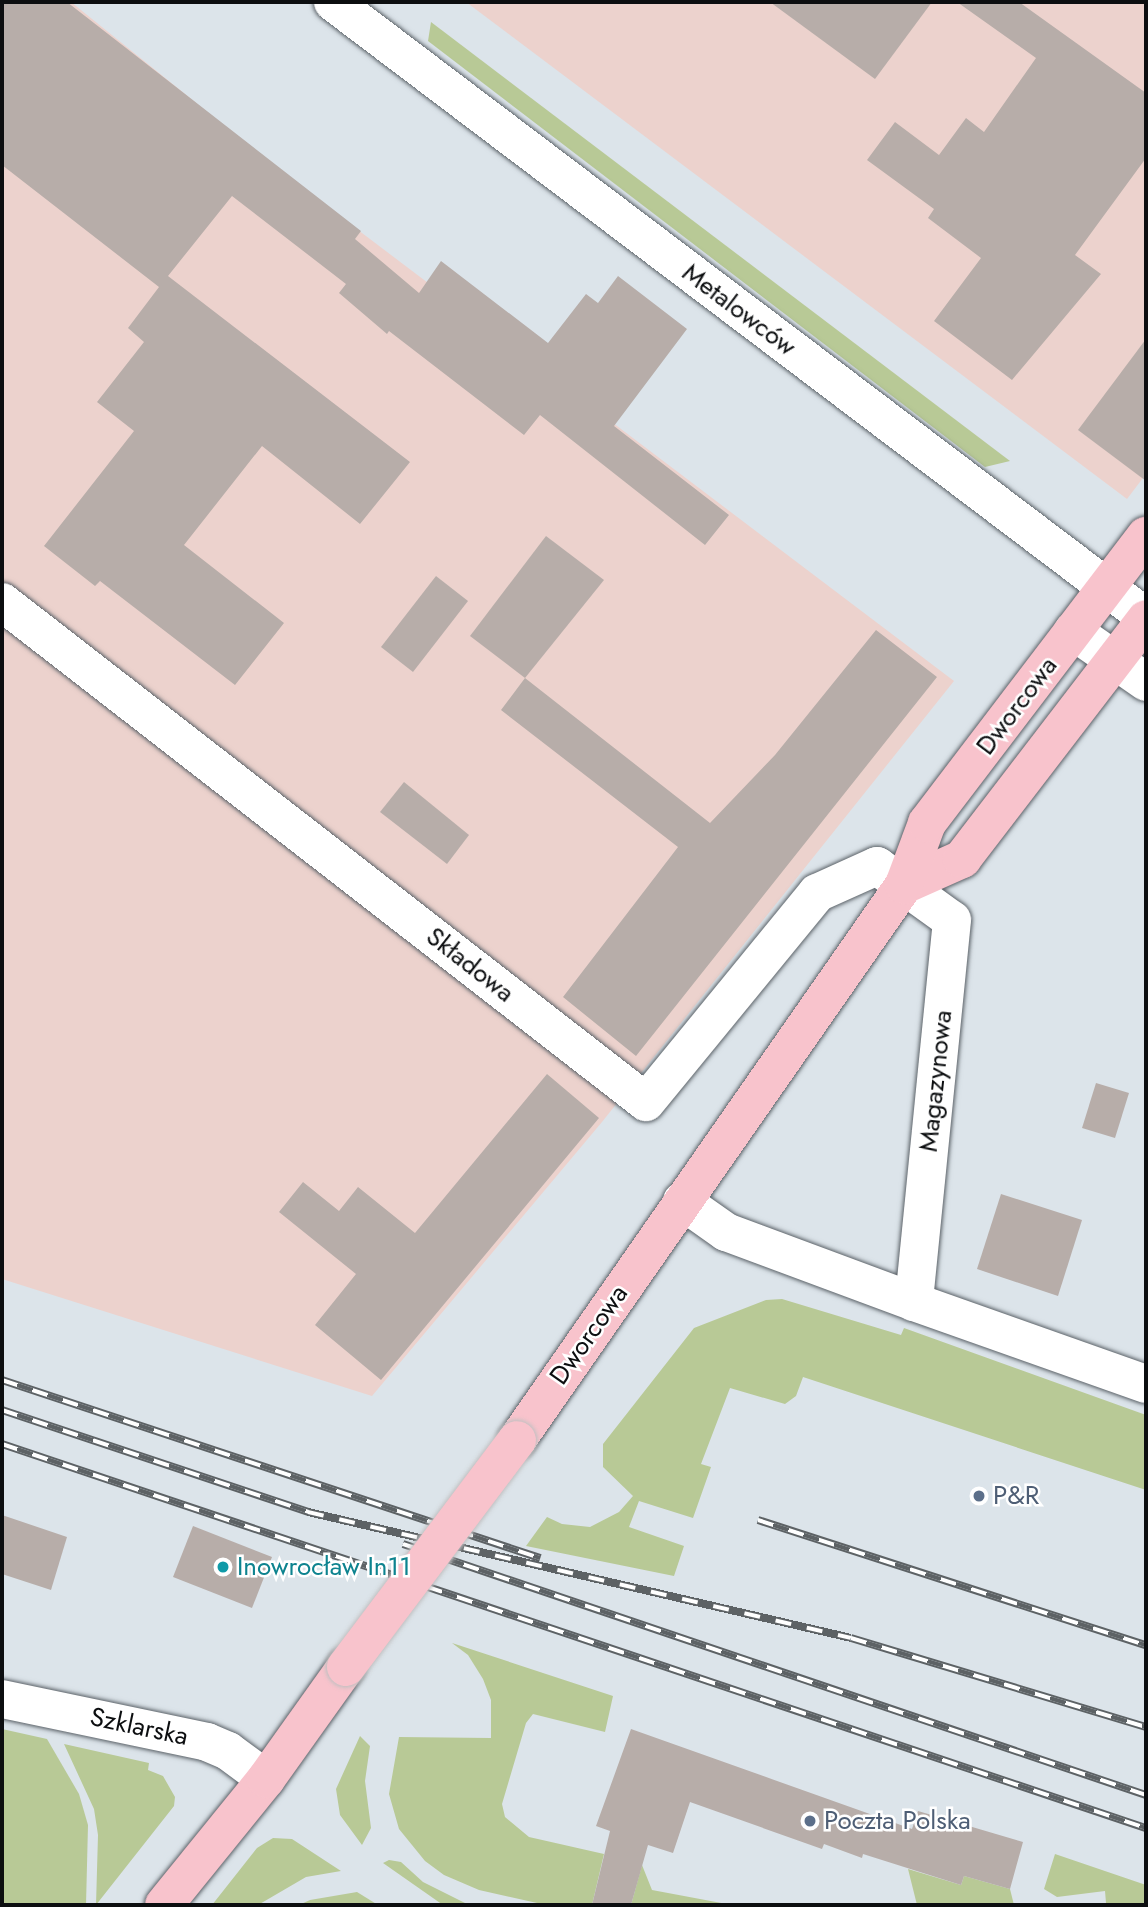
<!DOCTYPE html>
<meta charset="utf-8">
<style>
body{margin:0}
#map{position:relative;width:1148px;height:1907px;overflow:hidden;background:#dce4ea;font-family:Jost,sans-serif}
div>[style]{position:absolute}
.industrial>*{inset:0;background:#ecd2cd}
.green>*{inset:0;background:#b8c996}
.building>*{inset:0;background:#b7ada9}
.roads{filter:drop-shadow(0 0 2px #5b6268) drop-shadow(0 0 2px #5b6268)}
.minor>*{height:38px;margin:-19px;padding:0 19px;transform-origin:19px;border-radius:19px;background:#fff}
.major>*{height:38px;margin:-19px;padding:0 19px;transform-origin:19px;border-radius:19px;background:#f8c3cc}
.rail>*{height:8px;margin-top:-4px;transform-origin:0;background:repeating-linear-gradient(90deg,#fff 0 16px,#5d6265 0 32px);box-sizing:border-box;border-block:2px solid #5d6265}
.bridges{filter:drop-shadow(0 0 2px #c0c0c1) drop-shadow(0 0 2px #c0c0c1)}
.major-bridge>*{height:38px;margin:-19px;padding:0 19px;transform-origin:19px;border-radius:19px;background:#f8c3cc}
.dots>*{width:19px;height:19px;translate:-50% -50%;box-sizing:border-box;border:4px solid #fff;border-radius:50%}
span{translate:-50% -50%;white-space:nowrap;text-align:center;line-height:1.15;-webkit-text-stroke:5px #fff;paint-order:stroke}
.street-label{font-size:26px;color:#0c0e10}
.service-label{font-size:26px;color:#4e5e75}
.left{translate:0 -50%;text-align:left}
.culture-label{font-size:26px;color:#0d838f}
.frame{position:absolute;inset:0;border:4px solid #0c0e10;pointer-events:none}
</style>
<div id="map">
<div class="industrial">
<i style="clip-path:polygon(2px 2px,71px 2px,288px 177px,954px 681px,602px 1122px,372px 1396px,2px 1279px)"></i>
<i style="clip-path:polygon(466px 2px,1146px 2px,1146px 474px,1127px 499px)"></i>
</div>
<div class="green">
<i style="clip-path:polygon(431px 22px,1010px 461px,985px 467px,428px 41px)"></i>
<i style="clip-path:polygon(782px 1299px,901px 1335px,904px 1328px,1146px 1415px,1146px 1490px,803px 1377px,796px 1396px,785px 1404px,730px 1388px,701px 1464px,711px 1467px,693px 1518px,639px 1501px,629px 1527px,684px 1546px,674px 1576px,526px 1546px,547px 1517px,562px 1524px,590px 1527px,619px 1512px,633px 1496px,603px 1467px,603px 1444px,694px 1328px,766px 1300px)"></i>
<i style="clip-path:polygon(452px 1643px,613px 1696px,605px 1732px,533px 1714px,526px 1723px,502px 1804px,505px 1817px,529px 1837px,604px 1854px,592px 1905px,546px 1905px,479px 1890px,444px 1875px,425px 1861px,399px 1829px,389px 1794px,399px 1737px,491px 1738px,491px 1700px,483px 1679px,468px 1655px)"></i>
<i style="clip-path:polygon(2px 1729px,47px 1739px,79px 1794px,88px 1825px,86px 1905px,2px 1905px)"></i>
<i style="clip-path:polygon(360px 1736px,370px 1746px,365px 1781px,371px 1828px,362px 1845px,340px 1815px,336px 1789px)"></i>
<i style="clip-path:polygon(64px 1744px,149px 1763px,148px 1770px,163px 1776px,175px 1797px,174px 1806px,96px 1905px,98px 1835px,94px 1809px)"></i>
<i style="clip-path:polygon(273px 1838px,292px 1839px,341px 1871px,306px 1877px,258px 1905px,212px 1905px,257px 1848px)"></i>
<i style="clip-path:polygon(1055px 1854px,1146px 1885px,1146px 1904px,1106px 1903px,1105px 1891px,1057px 1897px,1044px 1889px)"></i>
<i style="clip-path:polygon(389px 1860px,401px 1862px,423px 1882px,469px 1905px,443px 1905px,383px 1863px)"></i>
<i style="clip-path:polygon(642px 1865px,652px 1890px,732px 1905px,631px 1905px)"></i>
<i style="clip-path:polygon(908px 1869px,961px 1885px,964px 1876px,1010px 1889px,1014px 1905px,917px 1905px)"></i>
<i style="clip-path:polygon(357px 1892px,378px 1905px,299px 1905px,310px 1900px)"></i>
</div>
<div class="building">
<i style="clip-path:polygon(2px 2px,67px 2px,361px 231px,355px 239px,419px 293px,441px 261px,548px 343px,586px 294px,598px 303px,618px 276px,687px 329px,614px 426px,729px 515px,705px 545px,540px 415px,524px 435px,389px 331px,387px 334px,339px 293px,346px 284px,232px 196px,168px 276px,410px 462px,360px 524px,262px 446px,184px 545px,284px 623px,235px 685px,100px 581px,95px 586px,44px 546px,134px 431px,97px 402px,144px 342px,128px 328px,159px 287px,2px 165px)"></i>
<i style="clip-path:polygon(770px 2px,932px 2px,875px 79px)"></i>
<i style="clip-path:polygon(957px 2px,1019px 2px,1146px 93px,1146px 158px,1075px 255px,1101px 274px,1012px 380px,934px 321px,981px 258px,928px 218px,934px 209px,867px 160px,895px 122px,939px 155px,966px 118px,984px 132px,1036px 58px)"></i>
<i style="clip-path:polygon(1146px 339px,1146px 481px,1078px 430px)"></i>
<i style="clip-path:polygon(546px 536px,604px 580px,525px 678px,470px 636px)"></i>
<i style="clip-path:polygon(436px 576px,468px 601px,413px 672px,381px 647px)"></i>
<i style="clip-path:polygon(876px 630px,937px 677px,636px 1056px,563px 997px,678px 847px,501px 710px,525px 678px,710px 823px,775px 755px)"></i>
<i style="clip-path:polygon(404px 782px,469px 835px,447px 864px,380px 812px)"></i>
<i style="clip-path:polygon(547px 1074px,599px 1118px,381px 1380px,315px 1325px,356px 1274px,279px 1212px,303px 1182px,339px 1211px,358px 1187px,415px 1233px)"></i>
<i style="clip-path:polygon(1096px 1083px,1129px 1093px,1115px 1138px,1082px 1128px)"></i>
<i style="clip-path:polygon(1001px 1194px,1082px 1220px,1058px 1296px,977px 1269px)"></i>
<i style="clip-path:polygon(2px 1515px,67px 1537px,51px 1590px,2px 1574px)"></i>
<i style="clip-path:polygon(193px 1526px,272px 1557px,252px 1608px,173px 1577px)"></i>
<i style="clip-path:polygon(631px 1729px,912px 1829px,918px 1811px,1023px 1842px,1010px 1889px,964px 1876px,961px 1885px,863px 1854px,862px 1858px,824px 1844px,822px 1849px,690px 1802px,673px 1853px,648px 1845px,631px 1905px,592px 1905px,610px 1831px,596px 1826px)"></i>
</div>
<div class="roads">
<div class="minor">
<i style="left:333px;top:2px;width:1019px;rotate:37.11deg"></i>
<i style="left:2px;top:602px;width:815px;rotate:37.83deg"></i>
<i style="left:646px;top:1102px;width:270px;rotate:-50.7deg"></i>
<i style="left:817px;top:893px;width:66px;rotate:-24.2deg"></i>
<i style="left:877px;top:866px;width:92px;rotate:35.8deg"></i>
<i style="left:952px;top:920px;width:384px;rotate:95.7deg"></i>
<i style="left:914px;top:1302px;width:246px;rotate:19.5deg"></i>
<i style="left:1073px;top:631px;width:89px;rotate:34.9deg"></i>
<i style="left:682px;top:1201px;width:54px;rotate:35.2deg"></i>
<i style="left:726px;top:1232px;width:201px;rotate:20.4deg"></i>
<i style="left:2px;top:1699px;width:209px;rotate:11.8deg"></i>
<i style="left:207px;top:1742px;width:23px;rotate:23deg"></i>
<i style="left:228px;top:1751px;width:47px;rotate:36.4deg"></i>
</div>
<div class="major">
<i style="left:904px;top:885px;width:64px;rotate:-24.1deg"></i>
<i style="left:962px;top:859px;width:302px;rotate:-52.5deg"></i>
<i style="left:517px;top:1440px;width:677px;rotate:-55.11deg"></i>
<i style="left:904px;top:885px;width:66px;rotate:-69.6deg"></i>
<i style="left:927px;top:823px;width:361px;rotate:-52.7deg"></i>
<i style="left:164px;top:1905px;width:162px;rotate:-51deg"></i>
<i style="left:266px;top:1779px;width:138px;rotate:-54.5deg"></i>
</div>
</div>
<div class="rail">
<i style="left:2px;top:1380px;width:567px;rotate:18.31deg"></i>
<i style="left:2px;top:1410px;width:323px;rotate:18.4deg"></i>
<i style="left:308px;top:1512px;width:557px;rotate:13.06deg"></i>
<i style="left:851px;top:1638px;width:308px;rotate:16.8deg"></i>
<i style="left:2px;top:1444px;width:1207px;rotate:18.56deg"></i>
<i style="left:758px;top:1520px;width:408px;rotate:17.9deg"></i>
<i style="left:403px;top:1544px;width:784px;rotate:18.67deg"></i>
</div>
<div class="bridges">
<div class="major-bridge">
<i style="left:346px;top:1667px;width:284px;rotate:-53deg"></i>
</div>
</div>
<div class="dots">
<i style="left:979px;top:1496px;background:#5c6f8a"></i>
<i style="left:223px;top:1567px;background:#0f9aa8"></i>
<i style="left:810px;top:1821px;background:#5c6f8a"></i>
</div>
<div class="street-label">
<span style="left:739px;top:310px;rotate:37deg">Metalowców</span>
<span style="left:1017px;top:706px;rotate:-53deg">Dworcowa</span>
<span style="left:470px;top:965px;rotate:38deg">Składowa</span>
<span style="left:936px;top:1081px;rotate:-84deg">Magazynowa</span>
<span style="left:589px;top:1335px;rotate:-55deg">Dworcowa</span>
<span style="left:139px;top:1727px;rotate:12deg">Szklarska</span>
</div>
<div class="service-label">
<span class="left" style="left:993px;top:1496px">P&amp;R</span>
<span class="left" style="left:824px;top:1821px">Poczta Polska</span>
</div>
<div class="culture-label">
<span class="left" style="left:237px;top:1567px">Inowrocław In11</span>
</div>
<div class="frame"></div>
</div>
